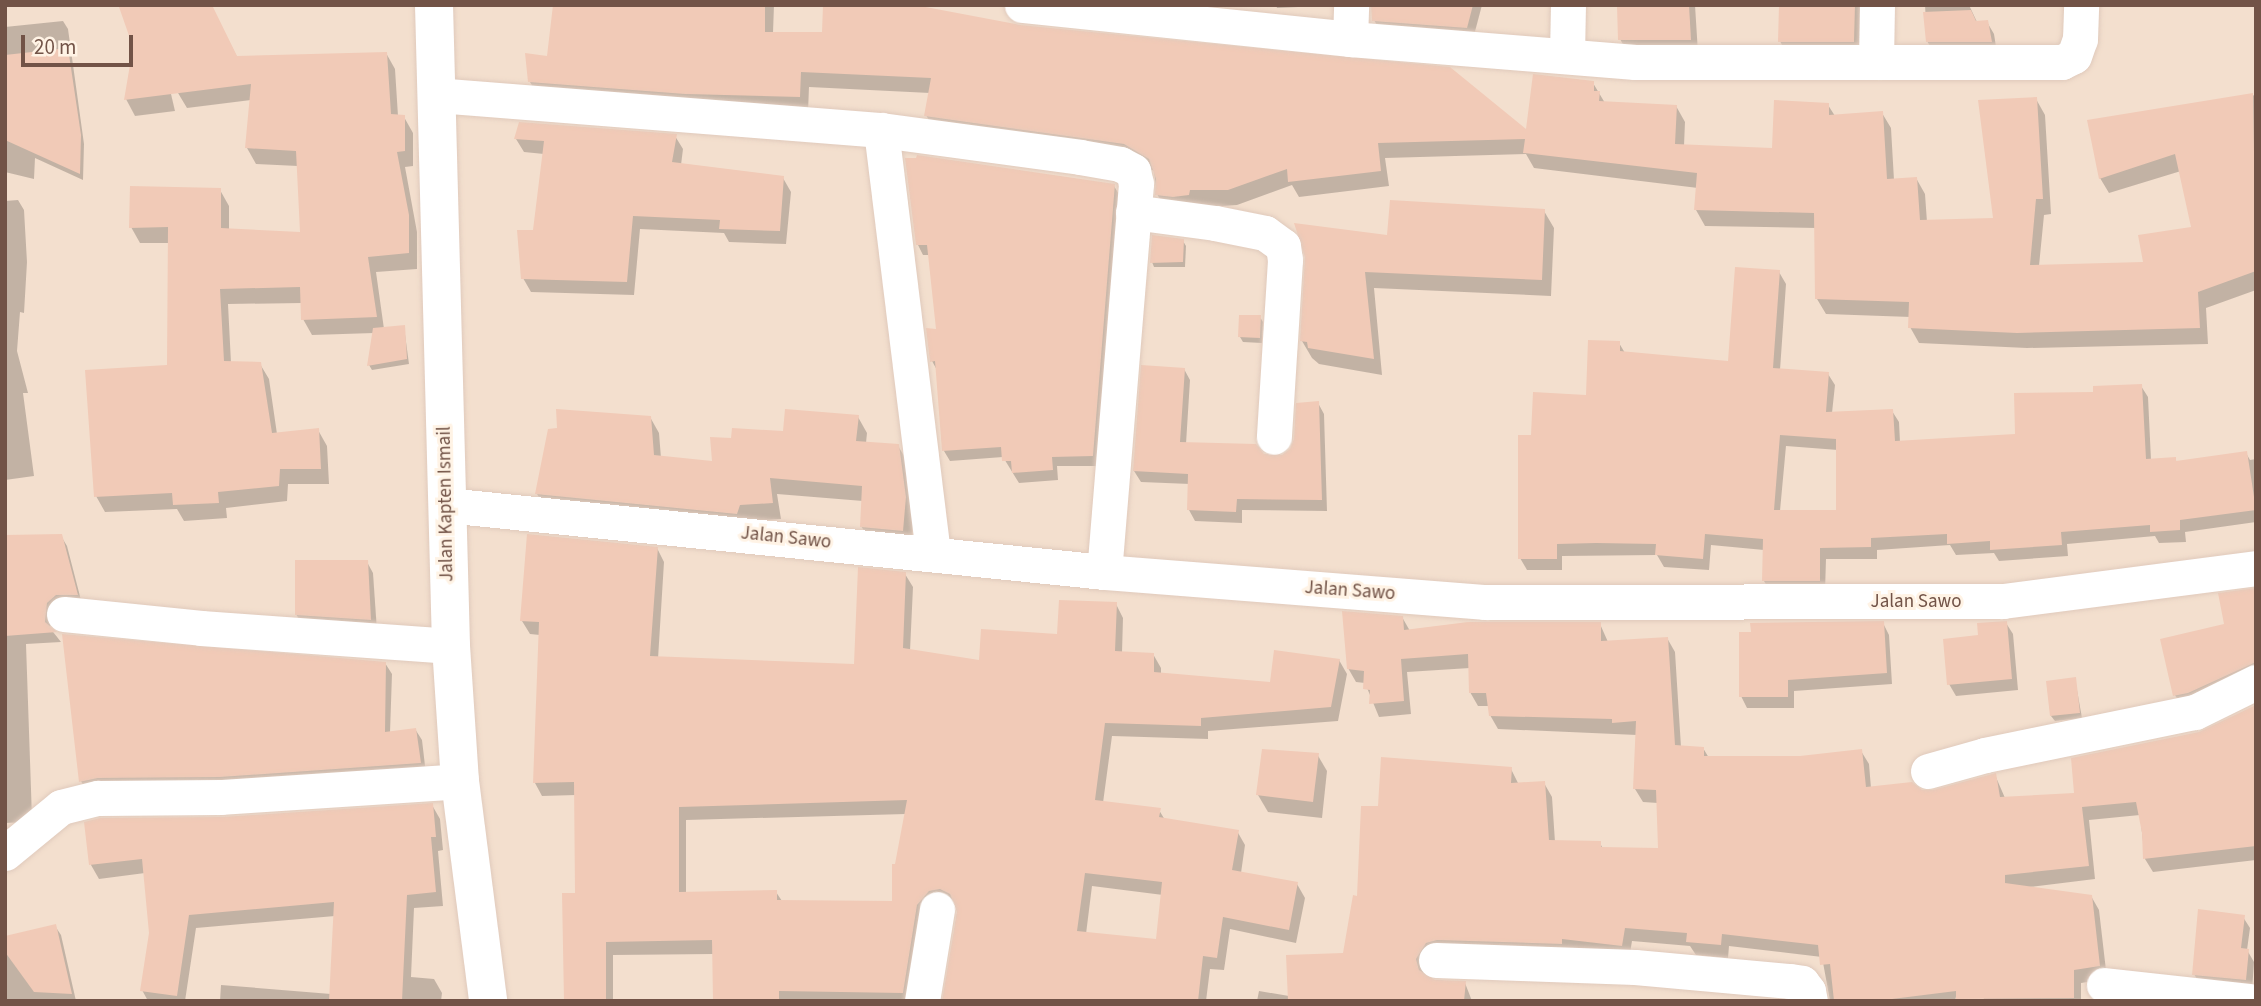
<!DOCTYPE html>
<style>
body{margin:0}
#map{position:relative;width:2261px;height:1006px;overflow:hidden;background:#fceedf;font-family:"Source Sans 3",sans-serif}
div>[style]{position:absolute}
.residential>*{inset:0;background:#f3dfce}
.shadow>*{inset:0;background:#0003}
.building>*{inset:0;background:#f1cab7}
.roads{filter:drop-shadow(0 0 2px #e0cabc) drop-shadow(0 0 2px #e0cabc)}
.minor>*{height:35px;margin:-17.5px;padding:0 17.5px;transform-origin:17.5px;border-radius:17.5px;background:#fff}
.tertiary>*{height:38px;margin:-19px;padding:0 19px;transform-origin:19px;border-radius:19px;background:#fff}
span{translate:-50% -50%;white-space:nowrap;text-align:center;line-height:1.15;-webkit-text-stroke:6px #fff3e5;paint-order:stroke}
.street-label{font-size:19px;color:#725347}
.frame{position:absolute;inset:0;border:7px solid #725347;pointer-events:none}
.scale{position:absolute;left:21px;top:35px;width:112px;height:32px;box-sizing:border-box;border:4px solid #725347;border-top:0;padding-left:9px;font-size:21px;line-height:24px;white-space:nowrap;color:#725347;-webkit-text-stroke:5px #fff3e5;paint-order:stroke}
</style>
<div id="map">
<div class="residential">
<i style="clip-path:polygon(5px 5px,2256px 5px,2256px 1001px,5px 1001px)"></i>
</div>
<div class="shadow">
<i style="clip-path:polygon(143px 5px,147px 5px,152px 13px,175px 111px,135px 116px,126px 99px)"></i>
<i style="clip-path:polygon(210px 5px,237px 57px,386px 53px,395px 69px,398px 116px,404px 117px,413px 133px,413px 166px,405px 167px,417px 232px,417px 269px,376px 272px,384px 329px,404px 327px,409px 364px,372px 370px,369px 365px,374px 333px,312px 335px,303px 319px,302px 303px,228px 304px,231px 363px,260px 364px,269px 379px,277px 434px,318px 430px,327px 446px,329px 484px,288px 484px,287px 501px,226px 508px,227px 518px,184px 521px,177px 509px,105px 512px,96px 496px,169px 366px,170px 243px,140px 243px,131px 227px,220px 190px,229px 206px,229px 230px,302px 234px,298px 166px,256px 164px,247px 148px,251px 100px,187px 108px,178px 93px,177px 6px)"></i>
<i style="clip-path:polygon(554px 5px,774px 5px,773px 33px,1528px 132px,1593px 83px,1605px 103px,1676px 106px,1685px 122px,1684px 146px,1774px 150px,1828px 105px,1835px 116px,1882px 113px,1891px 128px,1894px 180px,1916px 178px,1925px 194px,1927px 222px,1995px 219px,2036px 99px,2045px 115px,2051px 214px,2044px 215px,2039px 266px,2145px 263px,2193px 228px,2181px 171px,2109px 193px,2100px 178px,2089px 121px,2256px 95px,2256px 290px,2206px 308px,2208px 344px,2027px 348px,1919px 343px,1910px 327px,1911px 317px,1826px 314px,1817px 299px,1816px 228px,1705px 226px,1696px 210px,1698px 188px,1534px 168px,1526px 154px,1385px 158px,1389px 186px,1299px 197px,1292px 185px,1237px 205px,1166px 210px,1157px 194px,1154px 171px,1134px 160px,935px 131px,926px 115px,930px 93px,809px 87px,808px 112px,539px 97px,530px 82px,548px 58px)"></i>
<i style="clip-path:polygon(1276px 5px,1341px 5px,1277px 8px)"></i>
<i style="clip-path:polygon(1373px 5px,1482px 5px,1473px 39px,1381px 32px,1374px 20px)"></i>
<i style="clip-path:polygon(1618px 5px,1695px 5px,1698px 53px,1628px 53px,1620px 39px)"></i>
<i style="clip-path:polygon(1781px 5px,1861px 5px,1860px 53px,1786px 53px,1780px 41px)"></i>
<i style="clip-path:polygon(1925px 5px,1969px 5px,1977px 22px,1987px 22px,1994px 34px,1997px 53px,1934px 53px,1927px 41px)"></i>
<i style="clip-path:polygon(63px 21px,68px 29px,84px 144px,83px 180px,35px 158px,34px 179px,5px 172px,5px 27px)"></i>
<i style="clip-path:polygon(675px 136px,683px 149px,681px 165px,783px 178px,791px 192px,786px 244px,729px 242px,724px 233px,640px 229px,634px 295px,531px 292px,523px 278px,534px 232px,544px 154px,524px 152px,516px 139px)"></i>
<i style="clip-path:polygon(1114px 186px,1120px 196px,1098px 466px,1057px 466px,1058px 480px,1019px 483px,1003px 457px,950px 461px,944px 451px,938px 372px,932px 361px,938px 330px,930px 255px,923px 255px,918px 245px)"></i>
<i style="clip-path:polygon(18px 200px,24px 210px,27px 262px,24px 313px,20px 312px,17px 351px,28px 393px,23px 393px,34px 476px,5px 480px,5px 201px)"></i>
<i style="clip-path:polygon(1544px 211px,1554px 228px,1551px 296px,1374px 288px,1382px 375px,1319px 364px,1312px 358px,1302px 341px,1388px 237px)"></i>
<i style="clip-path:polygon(1183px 241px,1186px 246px,1185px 267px,1154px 267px,1152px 262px)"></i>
<i style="clip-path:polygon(evenodd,1779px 272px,1786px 284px,1780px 370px,1828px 374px,1835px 385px,1832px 413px,1892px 411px,1899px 422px,1900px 442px,2017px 436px,2095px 394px,2141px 386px,2148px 397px,2151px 460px,2175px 459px,2177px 462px,2246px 453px,2250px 460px,2256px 459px,2256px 522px,2185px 532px,2186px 542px,2159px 543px,2155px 536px,2067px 544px,2068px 556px,1999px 561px,1994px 553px,1956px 555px,1950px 545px,1877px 550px,1877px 559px,1826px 559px,1825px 592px,1771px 593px,1764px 581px,1764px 550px,1711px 545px,1709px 570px,1664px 567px,1657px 555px,1562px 556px,1562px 570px,1527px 570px,1520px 558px,1532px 437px,1587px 397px,1619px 343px,1625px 353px,1730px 362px,1779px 272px,1786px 446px,1838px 450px,1838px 511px,1780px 511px,1786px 446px)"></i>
<i style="clip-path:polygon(1260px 317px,1263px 322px,1262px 343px,1243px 342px,1240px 337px)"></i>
<i style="clip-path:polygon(1184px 369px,1190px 380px,1186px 444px,1283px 457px,1292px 450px,1318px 403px,1324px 414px,1327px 511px,1242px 510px,1242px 523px,1195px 521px,1189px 510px,1190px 484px,1141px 482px,1134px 471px)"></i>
<i style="clip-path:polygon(650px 417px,659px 433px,661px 458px,714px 462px,733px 439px,785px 433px,858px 417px,867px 433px,866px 443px,898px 446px,908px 462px,914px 514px,911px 547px,871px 542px,861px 526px,863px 501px,777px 494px,781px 519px,749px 521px,546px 509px,537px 494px)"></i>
<i style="clip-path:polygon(5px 536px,61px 536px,67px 546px,82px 604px,52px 613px,50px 628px,61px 642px,26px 644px,32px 818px,28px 822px,5px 823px)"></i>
<i style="clip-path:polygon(evenodd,657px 548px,664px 562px,658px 659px,855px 666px,905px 574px,913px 587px,910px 651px,980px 662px,1059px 636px,1116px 604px,1123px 618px,1122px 653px,1153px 654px,1161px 668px,1161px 674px,1272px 684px,1339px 660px,1347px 674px,1338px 721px,1208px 731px,1208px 739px,1112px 736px,1103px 803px,1159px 810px,1165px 820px,1237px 831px,1245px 845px,1241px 873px,1297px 884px,1305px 898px,1296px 943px,1230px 929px,1224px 970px,1210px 969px,1206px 1001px,944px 1001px,958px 907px,948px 902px,911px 1001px,715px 1001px,714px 954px,613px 955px,613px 1001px,565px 1001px,577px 895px,576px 795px,542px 796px,535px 783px,540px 635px,530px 634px,522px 621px,657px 548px,906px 814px,894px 903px,782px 901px,776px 892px,686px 893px,686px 820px,906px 814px,657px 548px,1092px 886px,1163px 895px,1157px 941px,1086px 934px,1092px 886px)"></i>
<i style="clip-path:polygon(367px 562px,373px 573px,377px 631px,303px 626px,296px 614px)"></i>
<i style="clip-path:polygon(2256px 590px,2256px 679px,2183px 709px,2175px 695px)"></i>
<i style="clip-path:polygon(1402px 617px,1410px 631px,1600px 624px,1608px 642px,1667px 638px,1675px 652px,1681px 747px,1703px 748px,1709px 758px,1800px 758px,1861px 751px,1869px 764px,1871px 788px,1933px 792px,1995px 775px,2005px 798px,2076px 794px,2256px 706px,2256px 860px,2153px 872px,2145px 859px,2140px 815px,2089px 820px,2095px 879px,2029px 887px,2091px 896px,2099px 910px,2107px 979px,2081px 983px,2081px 1001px,1984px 1001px,1976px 904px,1955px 1001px,1830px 1001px,1822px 957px,1729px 946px,1728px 958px,1696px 955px,1690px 946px,1632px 941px,1629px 959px,1426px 963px,1423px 975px,1425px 979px,1465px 983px,1472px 1001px,1257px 1001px,1259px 991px,1289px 996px,1345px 955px,1380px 808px,1511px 769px,1518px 783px,1544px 783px,1552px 797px,1555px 842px,1600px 843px,1603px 849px,1660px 850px,1658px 803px,1643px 802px,1635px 789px,1637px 735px,1498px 729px,1490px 715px,1489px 706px,1478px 706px,1470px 692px,1470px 668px,1407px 672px,1411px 714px,1379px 717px,1365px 683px,1356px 682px,1348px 668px)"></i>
<i style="clip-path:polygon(1883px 623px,1889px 635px,1892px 684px,1794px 691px,1794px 708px,1747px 708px,1741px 696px)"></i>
<i style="clip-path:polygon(2006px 623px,2013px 634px,2018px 690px,1956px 696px,1949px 684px,1980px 637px)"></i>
<i style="clip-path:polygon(385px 663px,392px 674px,390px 733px,415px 729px,422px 740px,426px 774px,87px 792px,81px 781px)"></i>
<i style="clip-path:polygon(2075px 679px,2082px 718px,2055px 721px,2051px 716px)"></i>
<i style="clip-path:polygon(1317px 754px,1327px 771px,1322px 818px,1268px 812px,1258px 795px)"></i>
<i style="clip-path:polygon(432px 805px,440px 819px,443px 850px,438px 851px,443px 906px,414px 908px,411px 977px,434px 979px,442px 993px,441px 1001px,220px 1001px,221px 985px,331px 994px,335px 916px,196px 928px,185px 1001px,148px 1001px,142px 990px,151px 933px,145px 873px,99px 879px,91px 865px,86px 823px,222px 819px)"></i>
<i style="clip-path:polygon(2243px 917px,2250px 928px,2247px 950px,2254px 962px,2252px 991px,2201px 986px,2194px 974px)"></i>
<i style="clip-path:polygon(55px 926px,61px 935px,76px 1001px,5px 1001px,5px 937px)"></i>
</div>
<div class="building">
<i style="clip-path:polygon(212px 5px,237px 56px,387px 52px,391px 114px,405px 115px,405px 151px,397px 152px,409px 215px,409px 253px,368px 257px,377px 317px,301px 320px,300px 287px,220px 289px,224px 361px,261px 362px,272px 433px,319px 428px,321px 469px,280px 469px,279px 486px,218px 492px,219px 503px,173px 505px,172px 493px,94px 497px,85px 370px,167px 365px,168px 227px,129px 228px,130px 186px,221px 188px,221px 228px,300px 232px,296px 151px,245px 148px,251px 84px,124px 100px,133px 47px,119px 7px)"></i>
<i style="clip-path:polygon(553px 5px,765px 5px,765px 32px,822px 32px,823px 5px,915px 5px,1020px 25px,1450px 67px,1526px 129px,1533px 74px,1594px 81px,1594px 91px,1600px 91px,1599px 101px,1677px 105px,1675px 144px,1772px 148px,1774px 100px,1829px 103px,1829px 115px,1883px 111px,1887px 179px,1917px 177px,1920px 220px,1993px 218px,1978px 100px,2037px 97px,2043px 199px,2036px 199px,2030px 265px,2143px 262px,2138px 235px,2191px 227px,2175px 154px,2099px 179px,2087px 120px,2253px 93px,2256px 271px,2198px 292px,2200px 328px,2017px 333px,1908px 328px,1909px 302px,1815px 299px,1814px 213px,1694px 210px,1697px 173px,1523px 153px,1525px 139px,1378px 143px,1381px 171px,1288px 182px,1287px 169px,1228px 190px,1190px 190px,1189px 195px,1173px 197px,1155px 195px,1156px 179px,1149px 159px,1124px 144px,924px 116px,931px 78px,801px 72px,800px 97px,685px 94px,528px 82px,525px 53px,547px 56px)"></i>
<i style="clip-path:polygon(1371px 5px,1473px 5px,1467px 28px,1372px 21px)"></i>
<i style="clip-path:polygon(1617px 5px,1689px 5px,1691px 40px,1618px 40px)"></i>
<i style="clip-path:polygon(1779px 5px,1855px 5px,1854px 42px,1778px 42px)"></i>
<i style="clip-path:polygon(1971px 10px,1976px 21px,1988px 20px,1992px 42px,1926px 42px,1923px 12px)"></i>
<i style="clip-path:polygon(68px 48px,81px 135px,80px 174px,5px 140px,5px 55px)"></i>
<i style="clip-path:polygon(519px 122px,677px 134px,672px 162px,784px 176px,780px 231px,719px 229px,720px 220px,633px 216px,627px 282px,521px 279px,517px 230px,533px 230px,544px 141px,514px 139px)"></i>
<i style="clip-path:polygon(917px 155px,1115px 184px,1093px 456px,1052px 457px,1053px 470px,1012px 473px,1011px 461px,1002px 461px,1001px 447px,942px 451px,935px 361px,930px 362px,926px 328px,936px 329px,927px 245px,916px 245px,905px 158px,916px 158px)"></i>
<i style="clip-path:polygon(1390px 200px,1545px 209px,1542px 280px,1365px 272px,1374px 359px,1308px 348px,1307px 342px,1300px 341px,1305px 257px,1294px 223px,1387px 235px)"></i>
<i style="clip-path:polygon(1152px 235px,1184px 239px,1183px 262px,1150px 263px)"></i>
<i style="clip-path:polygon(evenodd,1735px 267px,1780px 270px,1773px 368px,1829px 372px,1826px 412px,1893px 409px,1895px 441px,2015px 434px,2014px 393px,2093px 392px,2093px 386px,2142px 384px,2146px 459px,2176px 457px,2176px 461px,2247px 451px,2256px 510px,2180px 520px,2180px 530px,2150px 532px,2150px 525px,2061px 532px,2062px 545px,1990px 550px,1990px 541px,1947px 544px,1947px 534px,1871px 538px,1871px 547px,1820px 548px,1820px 581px,1762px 581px,1763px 539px,1705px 534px,1703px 559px,1655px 555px,1656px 544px,1596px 543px,1557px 544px,1557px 559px,1518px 559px,1518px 435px,1531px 435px,1533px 392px,1586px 395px,1588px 340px,1620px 341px,1620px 351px,1728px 361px,1735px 267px,1780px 435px,1836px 439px,1836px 510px,1774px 510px,1780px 435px)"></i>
<i style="clip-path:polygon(1239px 315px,1261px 315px,1260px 338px,1238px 337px)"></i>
<i style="clip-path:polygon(405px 325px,407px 359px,367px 366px,373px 328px)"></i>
<i style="clip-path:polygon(1141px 365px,1185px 368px,1180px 442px,1256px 444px,1264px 454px,1282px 455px,1290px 449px,1294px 439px,1296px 403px,1319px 401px,1322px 500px,1237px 499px,1236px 512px,1187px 510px,1188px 474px,1133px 471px)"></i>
<i style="clip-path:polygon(556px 409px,651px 416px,654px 455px,712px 461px,710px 437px,731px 438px,732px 428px,783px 431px,785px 409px,859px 415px,856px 441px,899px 444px,906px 497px,903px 531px,860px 527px,862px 486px,770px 478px,773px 503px,740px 505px,737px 514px,535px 494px,548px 429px,557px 428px)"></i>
<i style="clip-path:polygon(62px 534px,78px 595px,56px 595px,47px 603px,45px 622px,57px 632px,5px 636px,5px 535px)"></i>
<i style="clip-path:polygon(evenodd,527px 534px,658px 547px,650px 656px,854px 664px,858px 567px,906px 572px,903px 648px,979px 660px,981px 629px,1057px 634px,1059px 600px,1117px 602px,1115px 651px,1154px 653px,1154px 672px,1270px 682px,1274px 650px,1340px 659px,1331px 707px,1201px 718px,1201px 726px,1105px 723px,1095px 800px,1161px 808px,1159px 817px,1239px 830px,1232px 870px,1298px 882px,1289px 930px,1223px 917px,1217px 958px,1203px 956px,1198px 1001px,942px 1001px,957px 912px,950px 894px,940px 889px,929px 891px,917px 905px,903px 993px,779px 991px,779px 1001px,713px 1001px,712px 940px,606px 942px,606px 1001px,564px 1001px,562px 893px,575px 893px,574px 782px,533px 783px,539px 622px,520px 621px,527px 534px,907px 800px,895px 864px,892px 864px,892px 901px,777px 900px,777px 890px,679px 892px,679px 807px,907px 800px,527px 534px,1085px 873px,1162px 882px,1156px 939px,1077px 931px,1085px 873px)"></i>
<i style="clip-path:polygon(295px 560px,368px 560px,371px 620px,295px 615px)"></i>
<i style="clip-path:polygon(2256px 588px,2256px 662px,2188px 693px,2173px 696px,2160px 639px,2224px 624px,2218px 593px)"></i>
<i style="clip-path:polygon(1342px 611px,1403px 616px,1404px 630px,1468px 622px,1601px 622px,1601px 641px,1668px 637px,1675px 745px,1704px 747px,1704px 756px,1800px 756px,1862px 749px,1866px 787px,1912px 782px,1922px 790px,1933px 790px,1996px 773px,2000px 797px,2074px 793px,2071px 758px,2199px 732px,2256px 705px,2256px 846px,2143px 859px,2142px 833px,2136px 802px,2082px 807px,2089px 866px,2005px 875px,2005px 883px,2092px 895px,2100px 966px,2074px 970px,2074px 998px,1956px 999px,1956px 991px,1876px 1001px,1834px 1001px,1830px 964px,1820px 965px,1818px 945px,1722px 934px,1721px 945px,1686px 942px,1687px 933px,1625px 928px,1622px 946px,1562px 939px,1562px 944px,1437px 940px,1426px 943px,1416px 959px,1419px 970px,1435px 980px,1466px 981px,1464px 1001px,1288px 1001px,1286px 955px,1343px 953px,1353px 895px,1357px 896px,1361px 806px,1378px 806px,1381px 757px,1512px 767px,1511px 783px,1545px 781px,1549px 840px,1601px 841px,1601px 847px,1658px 848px,1656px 790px,1633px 789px,1636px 721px,1612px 723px,1612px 719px,1489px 716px,1486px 693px,1469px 693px,1468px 654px,1401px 659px,1404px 701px,1369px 704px,1370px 690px,1363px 689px,1364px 671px,1347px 669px)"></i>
<i style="clip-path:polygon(1884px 621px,1887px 673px,1788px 680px,1788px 697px,1739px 697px,1739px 632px,1751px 632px,1750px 623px)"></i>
<i style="clip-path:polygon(2007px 621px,2012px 679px,1947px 685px,1943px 639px,1978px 635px,1977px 623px)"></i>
<i style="clip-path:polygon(62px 634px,386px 662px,385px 732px,416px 728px,421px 763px,220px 777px,98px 778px,79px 782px)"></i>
<i style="clip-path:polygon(2076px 677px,2080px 713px,2050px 716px,2046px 681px)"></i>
<i style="clip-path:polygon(1262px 749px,1319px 753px,1313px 802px,1256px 795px)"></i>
<i style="clip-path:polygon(433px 803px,436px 837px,431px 837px,436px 892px,407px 895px,402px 1001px,329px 1001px,334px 902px,189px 915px,177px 996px,140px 991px,149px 933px,142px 859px,89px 865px,84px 822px,100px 818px,222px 817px)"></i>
<i style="clip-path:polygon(2198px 909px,2245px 915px,2241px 948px,2249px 949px,2246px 980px,2192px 975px)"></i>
<i style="clip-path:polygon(56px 924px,72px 994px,34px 992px,5px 952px,5px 936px)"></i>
</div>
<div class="roads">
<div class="minor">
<i style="left:1022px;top:5px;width:330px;rotate:5.9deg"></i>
<i style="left:1350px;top:39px;width:286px;rotate:4.6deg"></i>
<i style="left:1635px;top:62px;width:427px"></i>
<i style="left:2062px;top:62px;width:13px;rotate:-27deg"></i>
<i style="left:2074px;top:56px;width:18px;rotate:-71deg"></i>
<i style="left:2080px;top:39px;width:34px;rotate:-88deg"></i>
<i style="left:1350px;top:39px;width:34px;rotate:-88deg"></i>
<i style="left:1567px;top:56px;width:51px;rotate:-88.9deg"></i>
<i style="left:1876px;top:62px;width:57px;rotate:-89deg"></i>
<i style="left:436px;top:95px;width:446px;rotate:4.5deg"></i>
<i style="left:881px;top:130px;width:201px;rotate:7.7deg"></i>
<i style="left:1080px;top:157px;width:41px;rotate:9.9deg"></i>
<i style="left:1120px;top:164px;width:15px;rotate:28deg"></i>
<i style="left:1133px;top:171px;width:13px;rotate:77deg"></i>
<i style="left:1136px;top:184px;width:389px;rotate:94.7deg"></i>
<i style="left:881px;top:130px;width:425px;rotate:83deg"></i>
<i style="left:1133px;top:212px;width:83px;rotate:7.6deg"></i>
<i style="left:1215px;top:223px;width:51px;rotate:11.3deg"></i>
<i style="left:1265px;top:233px;width:22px;rotate:36deg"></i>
<i style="left:1283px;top:246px;width:14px;rotate:82deg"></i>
<i style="left:1285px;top:260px;width:177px;rotate:93.6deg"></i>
<i style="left:446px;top:505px;width:661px;rotate:5.81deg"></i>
<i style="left:1104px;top:572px;width:382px;rotate:4.5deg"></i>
<i style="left:1485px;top:602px;width:518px;rotate:-0.11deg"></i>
<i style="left:2003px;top:601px;width:255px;rotate:-7.4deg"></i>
<i style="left:64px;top:614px;width:138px;rotate:5.8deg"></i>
<i style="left:201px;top:628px;width:251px;rotate:4.1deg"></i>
<i style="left:1928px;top:771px;width:59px;rotate:-15.7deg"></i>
<i style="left:1985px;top:755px;width:214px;rotate:-11.6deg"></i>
<i style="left:2195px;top:712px;width:68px;rotate:-26.2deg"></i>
<i style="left:5px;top:853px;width:72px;rotate:-39.4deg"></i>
<i style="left:61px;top:807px;width:38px;rotate:-14deg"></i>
<i style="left:98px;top:798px;width:123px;rotate:-0.5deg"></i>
<i style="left:221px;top:797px;width:240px;rotate:-3.8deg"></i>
<i style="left:1436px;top:960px;width:199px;rotate:2deg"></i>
<i style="left:1635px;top:967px;width:156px;rotate:5.2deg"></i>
<i style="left:1790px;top:981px;width:12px;rotate:9deg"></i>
<i style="left:1802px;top:983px;width:10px;rotate:53deg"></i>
<i style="left:1808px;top:991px;width:10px;rotate:79deg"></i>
<i style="left:2104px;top:985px;width:146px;rotate:6.3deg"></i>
<i style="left:922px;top:1001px;width:93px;rotate:-80.7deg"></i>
</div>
<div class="tertiary">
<i style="left:434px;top:5px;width:641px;rotate:88.48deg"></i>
<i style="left:451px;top:646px;width:135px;rotate:86.2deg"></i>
<i style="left:460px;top:781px;width:222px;rotate:82.7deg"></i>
</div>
</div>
<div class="street-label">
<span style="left:446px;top:504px;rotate:-91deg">Jalan Kapten Ismail</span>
<span style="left:786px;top:538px;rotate:6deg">Jalan Sawo</span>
<span style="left:1350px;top:591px;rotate:4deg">Jalan Sawo</span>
<span style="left:1916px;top:602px">Jalan Sawo</span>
</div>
<div class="frame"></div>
<div class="scale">20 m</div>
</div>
